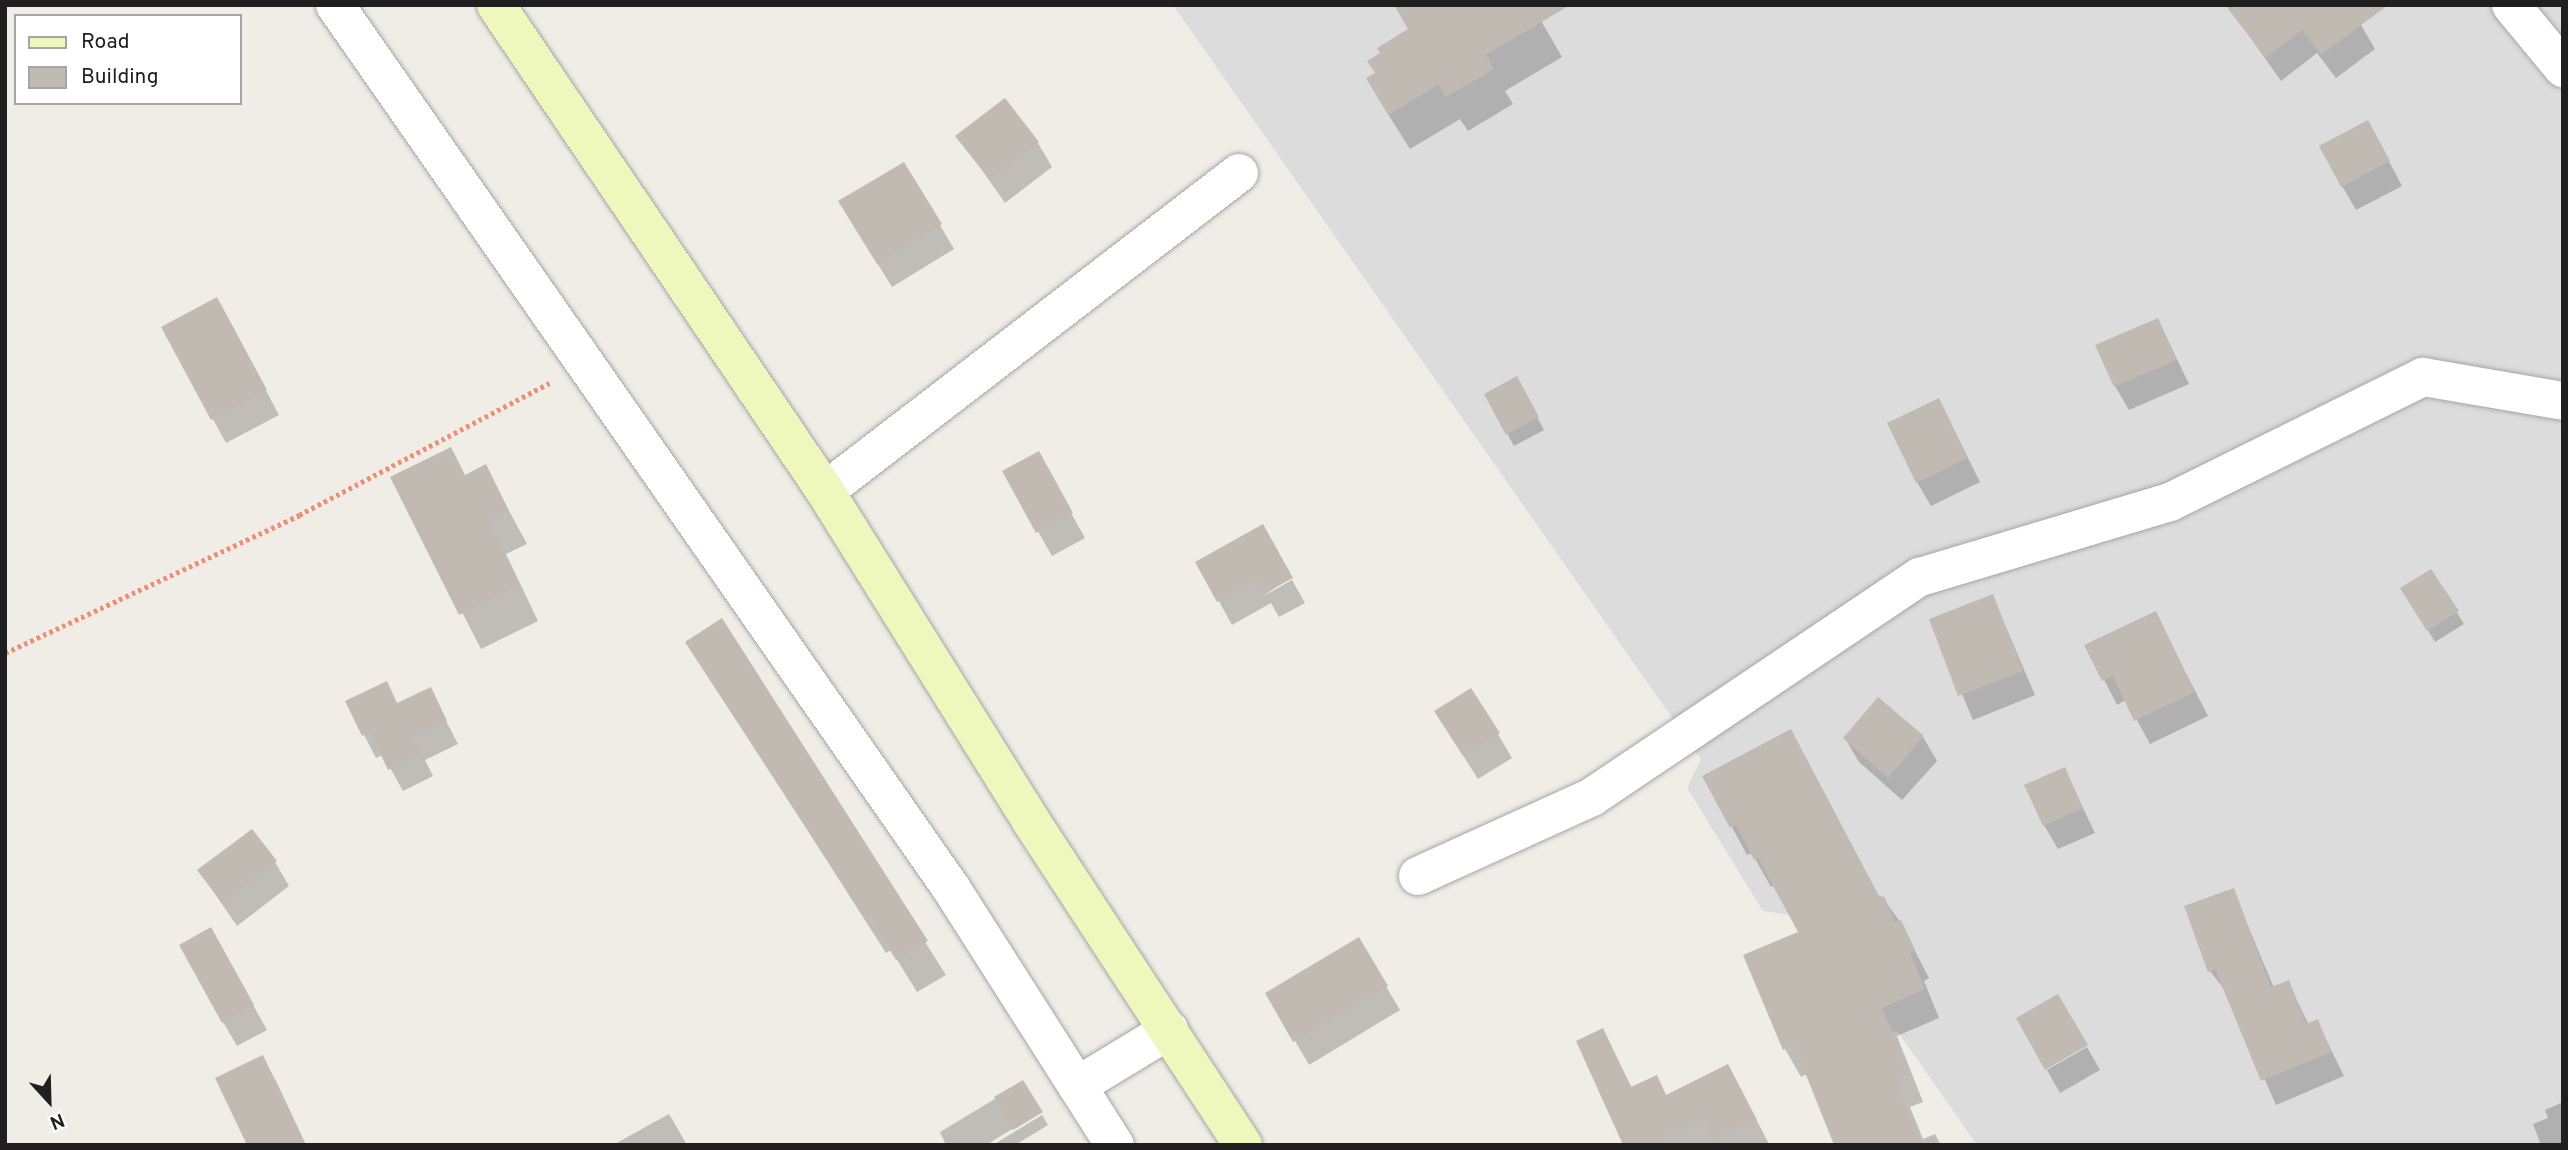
<!DOCTYPE html>
<style>
body{margin:0}
#map{position:relative;width:2568px;height:1150px;overflow:hidden;background:#f0ede6;font-family:Overpass,sans-serif}
div>[style]{position:absolute}
.residential>*{inset:0;background:#dddcdc}
.shadow>*{inset:0;background:#0003}
.building>*{inset:0;background:#c0bab2}
.path>*{height:4.5px;margin-top:-2.25px;transform-origin:0;background:repeating-linear-gradient(90deg,#f58c72 0 3.5px,transparent 0 7px)}
.roads{filter:drop-shadow(0 0 2px #a6a6a6) drop-shadow(0 0 2px #a6a6a6)}
.street>*{height:38px;margin:-19px;padding:0 19px;transform-origin:19px;border-radius:19px;background:#fff}
.secondary>*{height:38px;margin:-19px;padding:0 19px;transform-origin:19px;border-radius:19px;background:#eef7bc}
span{translate:-50% -50%;white-space:nowrap;text-align:center;line-height:1.15;-webkit-text-stroke:7px #fff;paint-order:stroke}
.frame{position:absolute;inset:0;border:7px solid #1f1f1f;pointer-events:none}
.legend{position:absolute;left:14px;top:14px;width:228px;height:91px;box-sizing:border-box;background:#fff;border:2px solid #a5a5a5;margin:0;padding:9px 12px;list-style:none;font-size:21px;color:#1f1f1f}
.legend li{display:flex;align-items:center;gap:14px;height:35px}
.legend b{width:35px;border:2px solid #a5a5a5}
.north{position:absolute;left:14px;top:1066px;width:70px;height:70px;-webkit-text-stroke:5px #fff;paint-order:stroke;rotate:158deg;font-size:19px;font-weight:700;line-height:28px;text-align:center;color:#1f1f1f}
.north::after{content:'';display:block;margin:auto;width:24px;height:32px;background:#1f1f1f;clip-path:polygon(50% 0,100% 100%,50% 72%,0 100%)}
</style>
<div id="map">
<div class="residential">
<i style="clip-path:polygon(1173px 5px,2563px 5px,2563px 1145px,1977px 1145px,1898px 1032px,1855px 1026px,1811px 918px,1763px 911px,1687px 788px,1701px 759px)"></i>
</div>
<div class="shadow">
<i style="clip-path:polygon(1532px 5px,1562px 57px,1505px 91px,1513px 104px,1468px 131px,1460px 119px,1410px 149px,1388px 114px)"></i>
<i style="clip-path:polygon(2231px 10px,2361px 25px,2375px 49px,2336px 78px,2317px 53px,2281px 81px)"></i>
<i style="clip-path:polygon(958px 136px,1038px 143px,1052px 167px,1005px 203px)"></i>
<i style="clip-path:polygon(2381px 146px,2402px 186px,2356px 210px,2342px 186px)"></i>
<i style="clip-path:polygon(904px 164px,954px 249px,892px 287px,854px 226px)"></i>
<i style="clip-path:polygon(2158px 320px,2189px 384px,2129px 410px,2115px 386px)"></i>
<i style="clip-path:polygon(230px 323px,279px 415px,226px 443px,163px 328px)"></i>
<i style="clip-path:polygon(1516px 378px,1544px 430px,1514px 446px,1486px 395px)"></i>
<i style="clip-path:polygon(1939px 400px,1980px 482px,1931px 506px,1917px 482px)"></i>
<i style="clip-path:polygon(1038px 453px,1085px 538px,1052px 556px,1004px 472px)"></i>
<i style="clip-path:polygon(485px 466px,527px 544px,506px 554px,538px 621px,481px 649px,393px 478px,466px 476px)"></i>
<i style="clip-path:polygon(1198px 563px,1291px 577px,1262px 597px,1292px 580px,1305px 603px,1279px 617px,1271px 603px,1232px 625px)"></i>
<i style="clip-path:polygon(2431px 571px,2464px 624px,2435px 642px,2403px 588px)"></i>
<i style="clip-path:polygon(1993px 597px,2035px 695px,1973px 720px,1931px 620px)"></i>
<i style="clip-path:polygon(2155px 613px,2208px 716px,2150px 744px,2126px 700px,2117px 705px,2087px 646px)"></i>
<i style="clip-path:polygon(721px 620px,946px 975px,917px 992px,891px 950px,886px 953px,687px 642px)"></i>
<i style="clip-path:polygon(430px 690px,458px 744px,425px 760px,433px 776px,403px 791px,383px 755px,376px 758px,347px 702px,398px 705px)"></i>
<i style="clip-path:polygon(1498px 734px,1512px 758px,1478px 779px,1450px 735px)"></i>
<i style="clip-path:polygon(1923px 737px,1937px 761px,1902px 800px,1859px 762px,1845px 738px)"></i>
<i style="clip-path:polygon(2064px 769px,2095px 833px,2058px 849px,2044px 825px)"></i>
<i style="clip-path:polygon(1705px 777px,1883px 898px,1900px 922px,1929px 978px,1924px 981px,1939px 1018px,1897px 1036px,1923px 1102px,1910px 1107px,1923px 1139px,1935px 1134px,1941px 1145px,1838px 1145px,1807px 1074px,1801px 1077px,1785px 1049px,1801px 933px,1775px 885px,1771px 887px,1752px 853px,1747px 855px)"></i>
<i style="clip-path:polygon(275px 862px,289px 886px,237px 926px,199px 871px)"></i>
<i style="clip-path:polygon(2233px 890px,2274px 988px,2288px 982px,2309px 1025px,2317px 1021px,2344px 1076px,2276px 1105px,2227px 993px,2210px 971px)"></i>
<i style="clip-path:polygon(1358px 939px,1400px 1010px,1309px 1065px,1267px 993px)"></i>
<i style="clip-path:polygon(224px 953px,267px 1030px,237px 1046px,223px 1022px)"></i>
<i style="clip-path:polygon(1603px 1031px,1632px 1088px,1656px 1078px,1667px 1097px,1741px 1090px,1769px 1144px,1625px 1145px)"></i>
<i style="clip-path:polygon(2087px 1047px,2100px 1070px,2060px 1093px,2047px 1070px)"></i>
<i style="clip-path:polygon(262px 1057px,276px 1081px,306px 1145px,249px 1145px)"></i>
<i style="clip-path:polygon(1023px 1082px,1040px 1112px,986px 1145px,946px 1145px,940px 1132px)"></i>
<i style="clip-path:polygon(2563px 1102px,2563px 1145px,2541px 1145px,2533px 1124px,2548px 1118px,2545px 1110px)"></i>
<i style="clip-path:polygon(669px 1114px,687px 1145px,613px 1145px)"></i>
<i style="clip-path:polygon(1042px 1115px,1048px 1125px,1015px 1145px,993px 1145px)"></i>
</div>
<div class="building">
<i style="clip-path:polygon(1394px 5px,1570px 5px,1486px 55px,1494px 69px,1446px 97px,1438px 85px,1388px 115px,1366px 78px,1375px 73px,1367px 61px,1380px 53px,1377px 48px,1408px 29px)"></i>
<i style="clip-path:polygon(2225px 5px,2388px 5px,2321px 55px,2302px 30px,2266px 58px)"></i>
<i style="clip-path:polygon(1005px 98px,1039px 142px,990px 180px,955px 136px)"></i>
<i style="clip-path:polygon(2368px 120px,2390px 161px,2341px 187px,2319px 146px)"></i>
<i style="clip-path:polygon(904px 162px,942px 224px,877px 264px,838px 201px)"></i>
<i style="clip-path:polygon(217px 297px,267px 390px,211px 420px,161px 327px)"></i>
<i style="clip-path:polygon(2158px 318px,2177px 360px,2114px 387px,2095px 345px)"></i>
<i style="clip-path:polygon(1517px 376px,1539px 417px,1506px 435px,1484px 394px)"></i>
<i style="clip-path:polygon(1939px 398px,1968px 458px,1916px 483px,1887px 423px)"></i>
<i style="clip-path:polygon(451px 447px,465px 475px,486px 464px,508px 509px,487px 519px,520px 585px,459px 615px,390px 477px)"></i>
<i style="clip-path:polygon(1039px 451px,1073px 513px,1036px 533px,1002px 471px)"></i>
<i style="clip-path:polygon(1263px 524px,1293px 578px,1263px 594px,1256px 580px,1217px 602px,1195px 562px)"></i>
<i style="clip-path:polygon(2431px 569px,2459px 611px,2427px 631px,2400px 588px)"></i>
<i style="clip-path:polygon(1993px 594px,2023px 671px,1958px 696px,1929px 619px)"></i>
<i style="clip-path:polygon(2156px 611px,2195px 692px,2134px 721px,2113px 676px,2102px 681px,2084px 645px)"></i>
<i style="clip-path:polygon(722px 618px,928px 941px,896px 960px,870px 917px,866px 920px,685px 642px)"></i>
<i style="clip-path:polygon(387px 681px,397px 703px,431px 687px,447px 721px,413px 737px,421px 753px,388px 770px,370px 732px,362px 736px,345px 701px)"></i>
<i style="clip-path:polygon(1471px 688px,1500px 733px,1463px 756px,1434px 711px)"></i>
<i style="clip-path:polygon(1878px 697px,1924px 736px,1888px 778px,1843px 738px)"></i>
<i style="clip-path:polygon(1791px 729px,1880px 898px,1884px 896px,1895px 922px,1901px 920px,1915px 950px,1910px 953px,1925px 989px,1882px 1008px,1909px 1074px,1896px 1079px,1922px 1145px,1834px 1145px,1794px 1045px,1783px 1050px,1743px 955px,1798px 932px,1758px 858px,1754px 860px,1736px 825px,1730px 828px,1702px 776px)"></i>
<i style="clip-path:polygon(2065px 767px,2083px 808px,2043px 826px,2024px 785px)"></i>
<i style="clip-path:polygon(252px 829px,277px 861px,222px 903px,197px 870px)"></i>
<i style="clip-path:polygon(2234px 888px,2271px 987px,2289px 980px,2306px 1024px,2318px 1019px,2331px 1052px,2261px 1081px,2215px 969px,2208px 972px,2184px 906px)"></i>
<i style="clip-path:polygon(211px 927px,254px 1005px,222px 1023px,179px 945px)"></i>
<i style="clip-path:polygon(1359px 937px,1388px 986px,1293px 1042px,1265px 993px)"></i>
<i style="clip-path:polygon(2058px 994px,2088px 1045px,2045px 1070px,2016px 1018px)"></i>
<i style="clip-path:polygon(1603px 1028px,1631px 1087px,1657px 1075px,1666px 1095px,1728px 1064px,1757px 1120px,1715px 1141px,1704px 1119px,1650px 1145px,1623px 1145px,1576px 1041px)"></i>
<i style="clip-path:polygon(263px 1055px,306px 1145px,247px 1145px,215px 1078px)"></i>
<i style="clip-path:polygon(1023px 1080px,1043px 1112px,1013px 1130px,994px 1097px)"></i>
</div>
<div class="path">
<i style="left:5px;top:653px;width:325px;rotate:-25.1deg"></i>
<i style="left:299px;top:515px;width:283px;rotate:-27.8deg"></i>
</div>
<div class="roads">
<div class="street">
<i style="left:335px;top:5px;width:1077px;rotate:55.1deg"></i>
<i style="left:951px;top:888px;width:305px;rotate:57.5deg"></i>
<i style="left:2511px;top:5px;width:82px;rotate:50.5deg"></i>
<i style="left:825px;top:491px;width:522px;rotate:-37.53deg"></i>
<i style="left:1418px;top:876px;width:191px;rotate:-24.4deg"></i>
<i style="left:1592px;top:797px;width:395px;rotate:-33.9deg"></i>
<i style="left:1920px;top:577px;width:261px;rotate:-16.7deg"></i>
<i style="left:2170px;top:502px;width:282px;rotate:-26.3deg"></i>
<i style="left:2423px;top:377px;width:142px;rotate:9.7deg"></i>
<i style="left:1077px;top:1086px;width:108px;rotate:-31.3deg"></i>
</div>
<div class="secondary">
<i style="left:496px;top:5px;width:587px;rotate:55.9deg"></i>
<i style="left:825px;top:491px;width:389px;rotate:58deg"></i>
<i style="left:1031px;top:821px;width:387px;rotate:56.8deg"></i>
</div>
</div>
<div class="frame"></div>
<ul class="legend">
<li><b style="height:9px;background:#eef7bc"></b>Road</li>
<li><b style="height:19px;background:#c0bab2"></b>Building</li>
</ul>
<div class="north">N</div>
</div>
